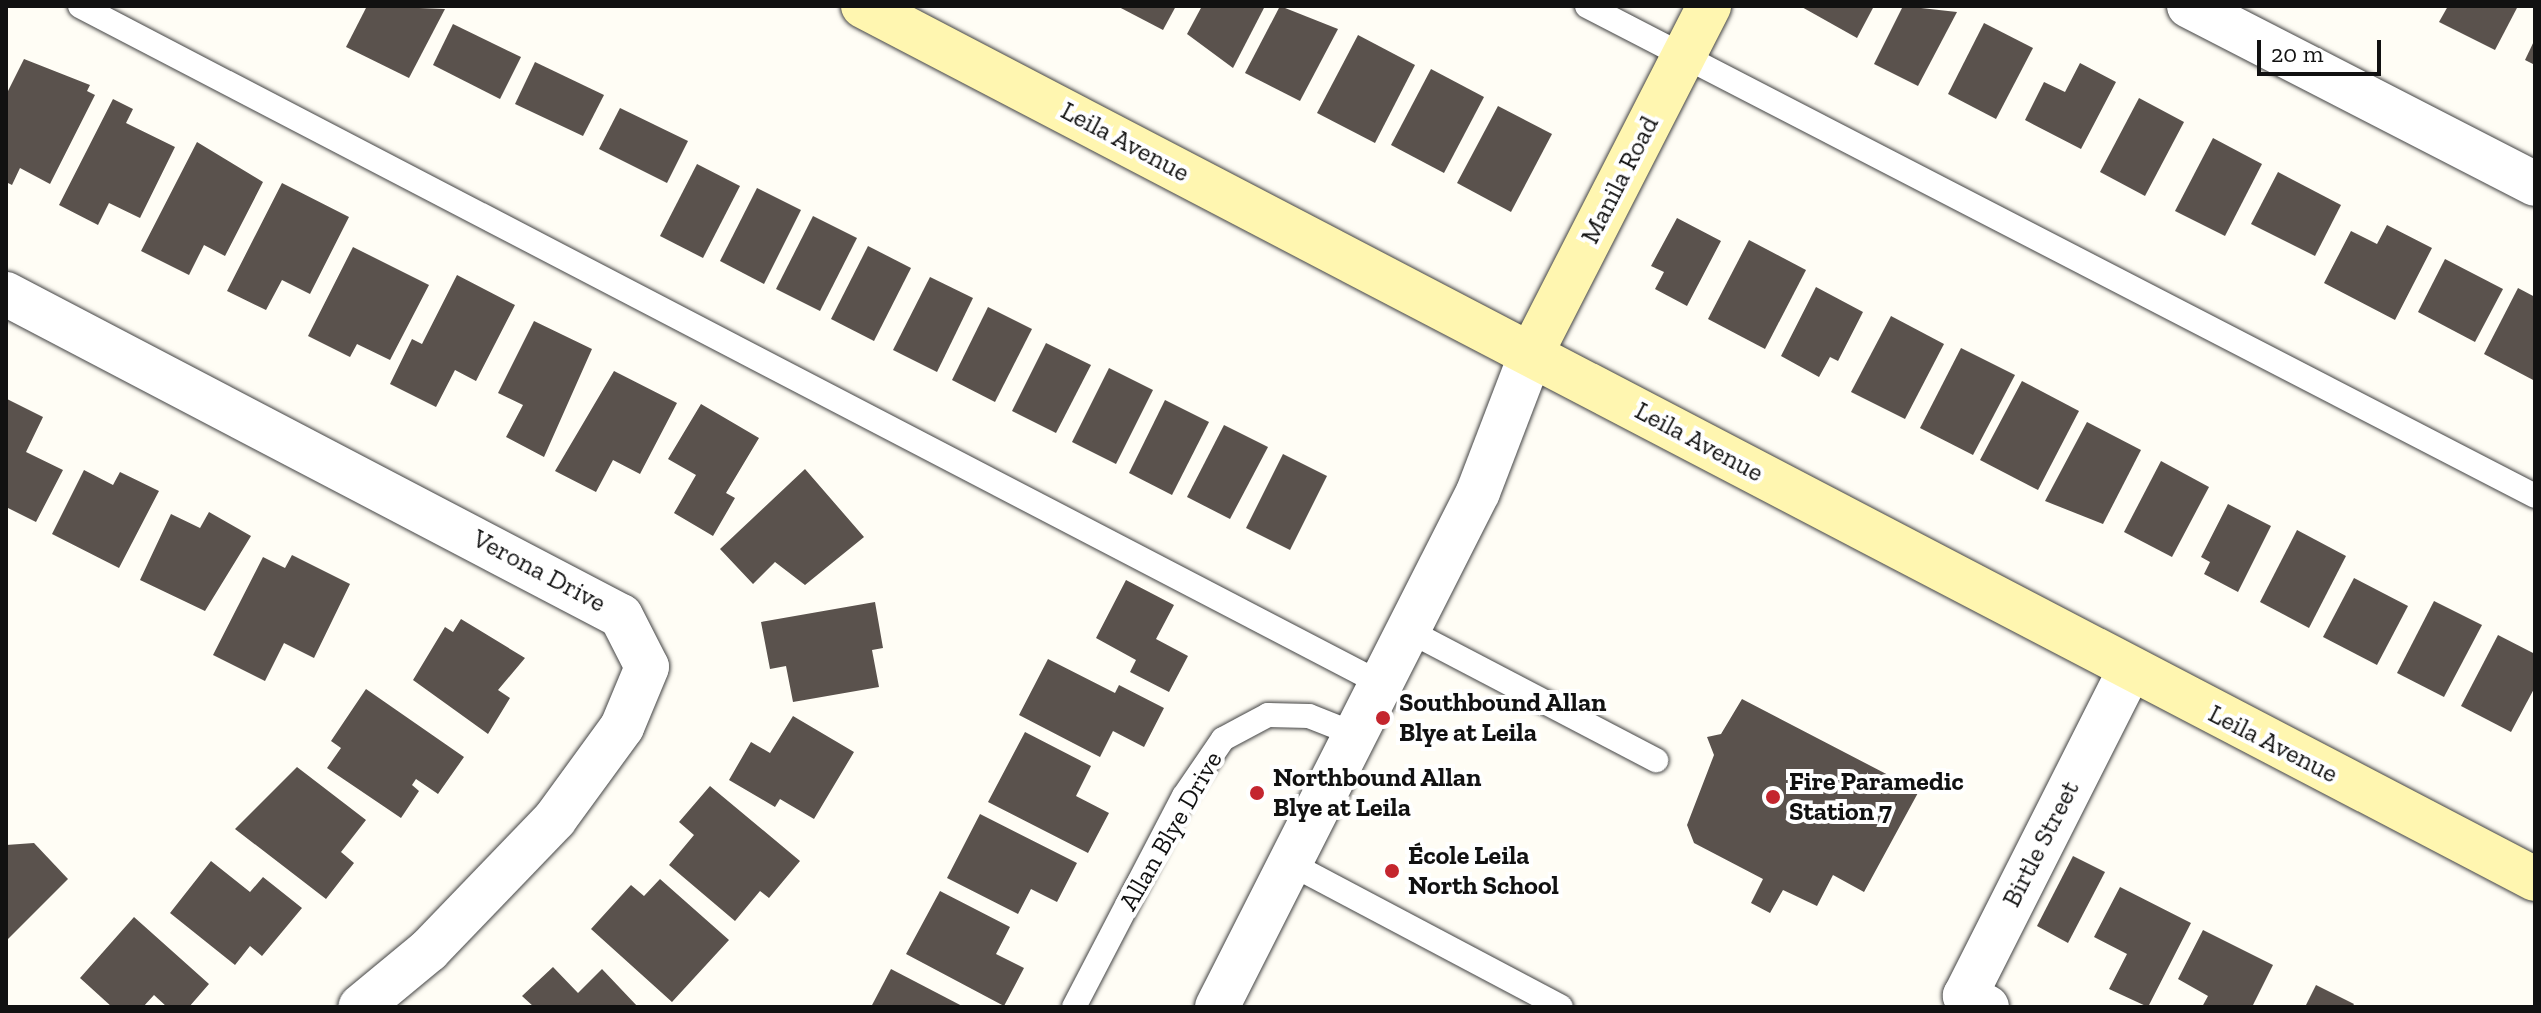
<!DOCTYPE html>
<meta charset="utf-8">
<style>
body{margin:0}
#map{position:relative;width:2541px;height:1013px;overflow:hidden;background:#fffdf5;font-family:"Zilla Slab",serif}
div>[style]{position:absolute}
.building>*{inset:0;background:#5a524d}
.roads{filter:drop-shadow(0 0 2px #444) drop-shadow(0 0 2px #444)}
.lane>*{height:24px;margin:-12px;padding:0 12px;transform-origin:12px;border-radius:12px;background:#fff}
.street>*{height:44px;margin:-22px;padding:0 22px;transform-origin:22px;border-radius:22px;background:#fff}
.secondary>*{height:44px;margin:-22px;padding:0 22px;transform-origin:22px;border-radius:22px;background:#fff6b0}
.dots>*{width:22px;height:22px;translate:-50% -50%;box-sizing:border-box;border:4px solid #fff;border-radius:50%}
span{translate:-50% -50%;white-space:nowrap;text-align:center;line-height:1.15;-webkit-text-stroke:8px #fff;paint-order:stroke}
.street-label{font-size:26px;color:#111}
.poi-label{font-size:26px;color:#111;font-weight:700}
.left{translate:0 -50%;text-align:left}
.frame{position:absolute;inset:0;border:8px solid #111;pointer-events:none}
.scale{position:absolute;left:2257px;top:40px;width:124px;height:36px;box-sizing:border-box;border:4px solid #111;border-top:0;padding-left:10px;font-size:24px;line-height:28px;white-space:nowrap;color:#111;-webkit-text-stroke:6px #fff;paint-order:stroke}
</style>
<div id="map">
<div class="building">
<i style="clip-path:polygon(367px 6px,445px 9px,409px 78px,346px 47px)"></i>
<i style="clip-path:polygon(1117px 6px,1176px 6px,1163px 30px)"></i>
<i style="clip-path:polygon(1202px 6px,1265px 6px,1233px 68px,1187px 34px)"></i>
<i style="clip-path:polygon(1280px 6px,1338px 29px,1300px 101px,1245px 73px)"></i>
<i style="clip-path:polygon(1800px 6px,1874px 6px,1857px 38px)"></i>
<i style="clip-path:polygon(1903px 6px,1957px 12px,1918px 86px,1874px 64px)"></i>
<i style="clip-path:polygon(2448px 6px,2518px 6px,2495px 50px,2439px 22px)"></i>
<i style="clip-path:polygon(1984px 23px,2033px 48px,1996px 119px,1948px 94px)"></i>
<i style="clip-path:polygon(453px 24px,521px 57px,500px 99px,433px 65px)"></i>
<i style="clip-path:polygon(1358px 35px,1415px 65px,1375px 143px,1317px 113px)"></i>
<i style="clip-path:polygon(2535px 39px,2535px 65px,2525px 60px)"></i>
<i style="clip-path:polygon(24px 59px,90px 85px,87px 91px,95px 95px,50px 184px,20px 168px,12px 185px,6px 182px,6px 95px)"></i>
<i style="clip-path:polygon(535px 62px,604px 95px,583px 136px,515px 104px)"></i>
<i style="clip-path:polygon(2080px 63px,2116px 82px,2081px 149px,2025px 120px,2044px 82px,2065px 92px)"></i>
<i style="clip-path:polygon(1431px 69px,1484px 97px,1444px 173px,1391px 145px)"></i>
<i style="clip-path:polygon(2139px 98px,2184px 122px,2145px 196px,2100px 172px)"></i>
<i style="clip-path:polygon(113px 99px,133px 109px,126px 123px,175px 147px,140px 218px,109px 203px,98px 225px,59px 205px)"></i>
<i style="clip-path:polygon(1498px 106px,1552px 134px,1511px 212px,1457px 183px)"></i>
<i style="clip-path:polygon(620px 108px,688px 141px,667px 183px,599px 149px)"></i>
<i style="clip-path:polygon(2213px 138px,2262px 164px,2225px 236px,2175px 211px)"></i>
<i style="clip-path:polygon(197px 142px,263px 182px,225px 256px,204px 245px,189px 275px,141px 251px)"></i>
<i style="clip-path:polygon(697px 164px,740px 186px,703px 258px,660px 236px)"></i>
<i style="clip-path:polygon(2278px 172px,2341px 205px,2315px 256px,2251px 224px)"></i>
<i style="clip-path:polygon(282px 183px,349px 217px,310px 294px,282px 280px,266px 310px,227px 291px)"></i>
<i style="clip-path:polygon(757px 188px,801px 210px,764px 284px,720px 261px)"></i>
<i style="clip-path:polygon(813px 216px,857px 238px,820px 311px,776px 289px)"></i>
<i style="clip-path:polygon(1677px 218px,1721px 241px,1687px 306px,1655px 289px,1664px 272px,1651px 266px)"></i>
<i style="clip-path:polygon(2387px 225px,2432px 248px,2395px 320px,2324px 283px,2351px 231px,2377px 244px)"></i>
<i style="clip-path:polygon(1749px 240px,1806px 270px,1765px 349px,1708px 319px)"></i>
<i style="clip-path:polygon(868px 246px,911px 268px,874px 341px,831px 319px)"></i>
<i style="clip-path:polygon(353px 247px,429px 285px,390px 360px,357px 344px,350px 357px,308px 336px)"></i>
<i style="clip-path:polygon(2445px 259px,2503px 289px,2475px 342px,2418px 312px)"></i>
<i style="clip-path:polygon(457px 275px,515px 305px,476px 381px,455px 370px,436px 407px,390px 384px,412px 339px,422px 344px)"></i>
<i style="clip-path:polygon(930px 277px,973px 298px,937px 372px,893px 350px)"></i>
<i style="clip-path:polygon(1816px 287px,1863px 312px,1838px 361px,1830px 357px,1819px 377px,1781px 356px)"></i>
<i style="clip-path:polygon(2518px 288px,2535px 297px,2535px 381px,2484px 354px)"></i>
<i style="clip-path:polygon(988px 307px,1032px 329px,995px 402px,952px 380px)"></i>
<i style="clip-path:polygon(1891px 316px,1944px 344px,1905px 419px,1851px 392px)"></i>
<i style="clip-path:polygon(534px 321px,592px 349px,544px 457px,506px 437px,523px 405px,498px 393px)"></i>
<i style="clip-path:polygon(1046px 343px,1091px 365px,1056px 433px,1012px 411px)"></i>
<i style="clip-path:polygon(1961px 348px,2015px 375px,1973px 455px,1920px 428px)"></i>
<i style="clip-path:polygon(1109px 368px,1153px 390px,1116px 464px,1072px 442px)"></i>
<i style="clip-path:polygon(614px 371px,677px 403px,640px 474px,613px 460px,596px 492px,555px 471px)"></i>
<i style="clip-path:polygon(2022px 381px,2079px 411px,2038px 490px,1980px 460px)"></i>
<i style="clip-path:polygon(7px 399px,43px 417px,26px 452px,63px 470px,36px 522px,6px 507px)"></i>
<i style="clip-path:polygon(1165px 400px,1209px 422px,1172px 495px,1129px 473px)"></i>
<i style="clip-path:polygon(701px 404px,759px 438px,726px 493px,735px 498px,713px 536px,674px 513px,696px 475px,668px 459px)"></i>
<i style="clip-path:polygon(2087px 422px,2141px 450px,2103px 524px,2045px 501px)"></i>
<i style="clip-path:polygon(1224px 425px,1268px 447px,1230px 519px,1187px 497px)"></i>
<i style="clip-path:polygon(1283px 454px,1327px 476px,1290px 550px,1246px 528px)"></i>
<i style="clip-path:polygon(2161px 461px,2209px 487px,2172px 557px,2124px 532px)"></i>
<i style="clip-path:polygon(805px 469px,864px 537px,805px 585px,775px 562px,753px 584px,720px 549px)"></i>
<i style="clip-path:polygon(84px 470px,113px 485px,120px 472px,159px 491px,119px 568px,52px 534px)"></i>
<i style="clip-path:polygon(2228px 504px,2271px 526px,2238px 592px,2204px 574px,2210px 562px,2201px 557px)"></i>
<i style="clip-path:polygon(209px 512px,251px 536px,205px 611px,140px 580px,171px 514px,200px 528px)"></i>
<i style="clip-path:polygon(2297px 530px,2346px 556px,2309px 628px,2260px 602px)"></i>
<i style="clip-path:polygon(292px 555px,350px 584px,314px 658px,284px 643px,265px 681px,213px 655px,263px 557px,285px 568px)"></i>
<i style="clip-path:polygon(2354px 578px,2408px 606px,2377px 665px,2323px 637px)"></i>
<i style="clip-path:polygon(1126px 580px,1174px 605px,1156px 639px,1188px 656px,1169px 692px,1130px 672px,1136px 660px,1096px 638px)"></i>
<i style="clip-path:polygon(2434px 601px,2482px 625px,2444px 697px,2397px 673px)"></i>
<i style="clip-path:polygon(875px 602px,883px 648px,872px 650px,879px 687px,793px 702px,786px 666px,770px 669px,761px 622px)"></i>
<i style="clip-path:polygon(461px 619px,525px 658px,498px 690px,510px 698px,488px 734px,413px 680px,445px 627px,453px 632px)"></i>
<i style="clip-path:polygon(2498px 635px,2535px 654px,2535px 687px,2511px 732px,2461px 706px)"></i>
<i style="clip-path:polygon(1048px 659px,1115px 693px,1119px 685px,1164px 708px,1144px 747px,1113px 731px,1100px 757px,1019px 715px)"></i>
<i style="clip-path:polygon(366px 689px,464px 757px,438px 794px,416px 779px,412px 785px,419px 791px,401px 818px,327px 768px,341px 748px,331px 741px)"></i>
<i style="clip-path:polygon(1742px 699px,1919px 791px,1864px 892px,1833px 875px,1817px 906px,1783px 890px,1770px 913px,1751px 903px,1763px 879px,1694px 843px,1687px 825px,1714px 755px,1707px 737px,1721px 734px)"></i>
<i style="clip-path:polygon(793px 716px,854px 752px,814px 819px,780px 799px,775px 807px,729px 780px,751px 742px,770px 753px)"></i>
<i style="clip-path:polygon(1025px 732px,1091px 766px,1076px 796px,1109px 813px,1088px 853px,988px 802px)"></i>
<i style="clip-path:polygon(297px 767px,366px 820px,341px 852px,354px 863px,326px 899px,235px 829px)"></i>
<i style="clip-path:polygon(710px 786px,800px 861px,769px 898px,760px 891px,735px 921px,669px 865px,694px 835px,679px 822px)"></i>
<i style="clip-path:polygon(980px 814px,1077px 863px,1057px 902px,1031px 889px,1018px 914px,947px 878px)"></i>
<i style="clip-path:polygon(34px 843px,68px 879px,6px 941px,6px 845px)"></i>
<i style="clip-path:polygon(2073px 856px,2105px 872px,2068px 943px,2037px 926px)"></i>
<i style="clip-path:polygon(211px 861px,250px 892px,263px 877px,302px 908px,262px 956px,250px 946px,235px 965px,170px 913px)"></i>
<i style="clip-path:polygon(660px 879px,729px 940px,672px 1002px,591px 929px,631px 885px,644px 896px)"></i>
<i style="clip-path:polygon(2120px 887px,2191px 923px,2148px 1007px,2109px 989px,2127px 954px,2094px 937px)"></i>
<i style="clip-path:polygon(940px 891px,1010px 927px,996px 954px,1024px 968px,1004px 1006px,906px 954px)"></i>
<i style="clip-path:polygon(134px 917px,209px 984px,189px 1007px,167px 1007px,154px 995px,143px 1007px,112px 1007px,80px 978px)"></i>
<i style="clip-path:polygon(2203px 930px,2273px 965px,2252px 1007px,2202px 1007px,2208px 996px,2178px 979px)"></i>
<i style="clip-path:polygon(553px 967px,578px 993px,602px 969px,638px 1007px,534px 1007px,522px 996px)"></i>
<i style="clip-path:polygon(891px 969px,964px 1007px,871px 1007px)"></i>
<i style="clip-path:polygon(2316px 985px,2354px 1004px,2352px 1007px,2305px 1007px)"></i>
</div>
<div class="roads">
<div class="lane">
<i style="left:80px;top:6px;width:1468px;rotate:27.51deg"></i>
<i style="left:1587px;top:6px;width:1067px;rotate:27.33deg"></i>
<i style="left:1409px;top:631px;width:279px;rotate:27.6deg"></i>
<i style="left:1293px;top:865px;width:303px;rotate:27.9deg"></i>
<i style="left:1074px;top:1007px;width:238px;rotate:-62.5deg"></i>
<i style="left:1184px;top:796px;width:69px;rotate:-55.6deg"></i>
<i style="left:1223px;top:739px;width:51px;rotate:-28.1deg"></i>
<i style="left:1268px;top:715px;width:41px;rotate:1.4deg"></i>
<i style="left:1309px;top:716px;width:52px;rotate:21.6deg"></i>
</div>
<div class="street">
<i style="left:2189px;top:6px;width:389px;rotate:27.2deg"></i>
<i style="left:6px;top:294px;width:694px;rotate:27.64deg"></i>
<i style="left:621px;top:616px;width:57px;rotate:63deg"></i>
<i style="left:647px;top:667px;width:65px;rotate:112.6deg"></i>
<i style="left:622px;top:727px;width:114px;rotate:126.1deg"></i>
<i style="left:555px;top:819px;width:182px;rotate:133.9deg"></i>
<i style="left:429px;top:950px;width:89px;rotate:140.4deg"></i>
<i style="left:1217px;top:1007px;width:577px;rotate:-63.12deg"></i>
<i style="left:1478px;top:492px;width:148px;rotate:-69deg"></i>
<i style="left:1987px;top:1007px;width:25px;rotate:-153deg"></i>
<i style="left:1965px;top:996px;width:365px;rotate:-63.2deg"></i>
</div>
<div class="secondary">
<i style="left:863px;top:6px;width:1886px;rotate:27.57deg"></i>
<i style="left:1531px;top:354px;width:391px;rotate:-62.9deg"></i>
</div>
</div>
<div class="dots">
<i style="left:1383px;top:718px;background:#c4262e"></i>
<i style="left:1257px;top:793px;background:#c4262e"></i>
<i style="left:1773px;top:797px;background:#c4262e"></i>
<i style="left:1392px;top:871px;background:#c4262e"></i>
</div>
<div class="street-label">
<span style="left:1125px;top:142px;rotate:28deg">Leila Avenue</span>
<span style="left:1620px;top:180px;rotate:-63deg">Manila Road</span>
<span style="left:1699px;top:442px;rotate:28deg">Leila Avenue</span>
<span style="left:539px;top:571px;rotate:28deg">Verona Drive</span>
<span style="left:2273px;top:744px;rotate:27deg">Leila Avenue</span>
<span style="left:1171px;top:831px;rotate:-60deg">Allan Blye Drive</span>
<span style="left:2041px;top:844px;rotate:-63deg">Birtle Street</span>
</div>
<div class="poi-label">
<span class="left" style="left:1399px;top:718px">Southbound Allan<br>Blye at Leila</span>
<span class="left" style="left:1273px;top:793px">Northbound Allan<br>Blye at Leila</span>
<span class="left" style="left:1789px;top:797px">Fire Paramedic<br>Station 7</span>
<span class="left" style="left:1408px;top:871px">École Leila<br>North School</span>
</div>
<div class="frame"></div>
<div class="scale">20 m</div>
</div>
